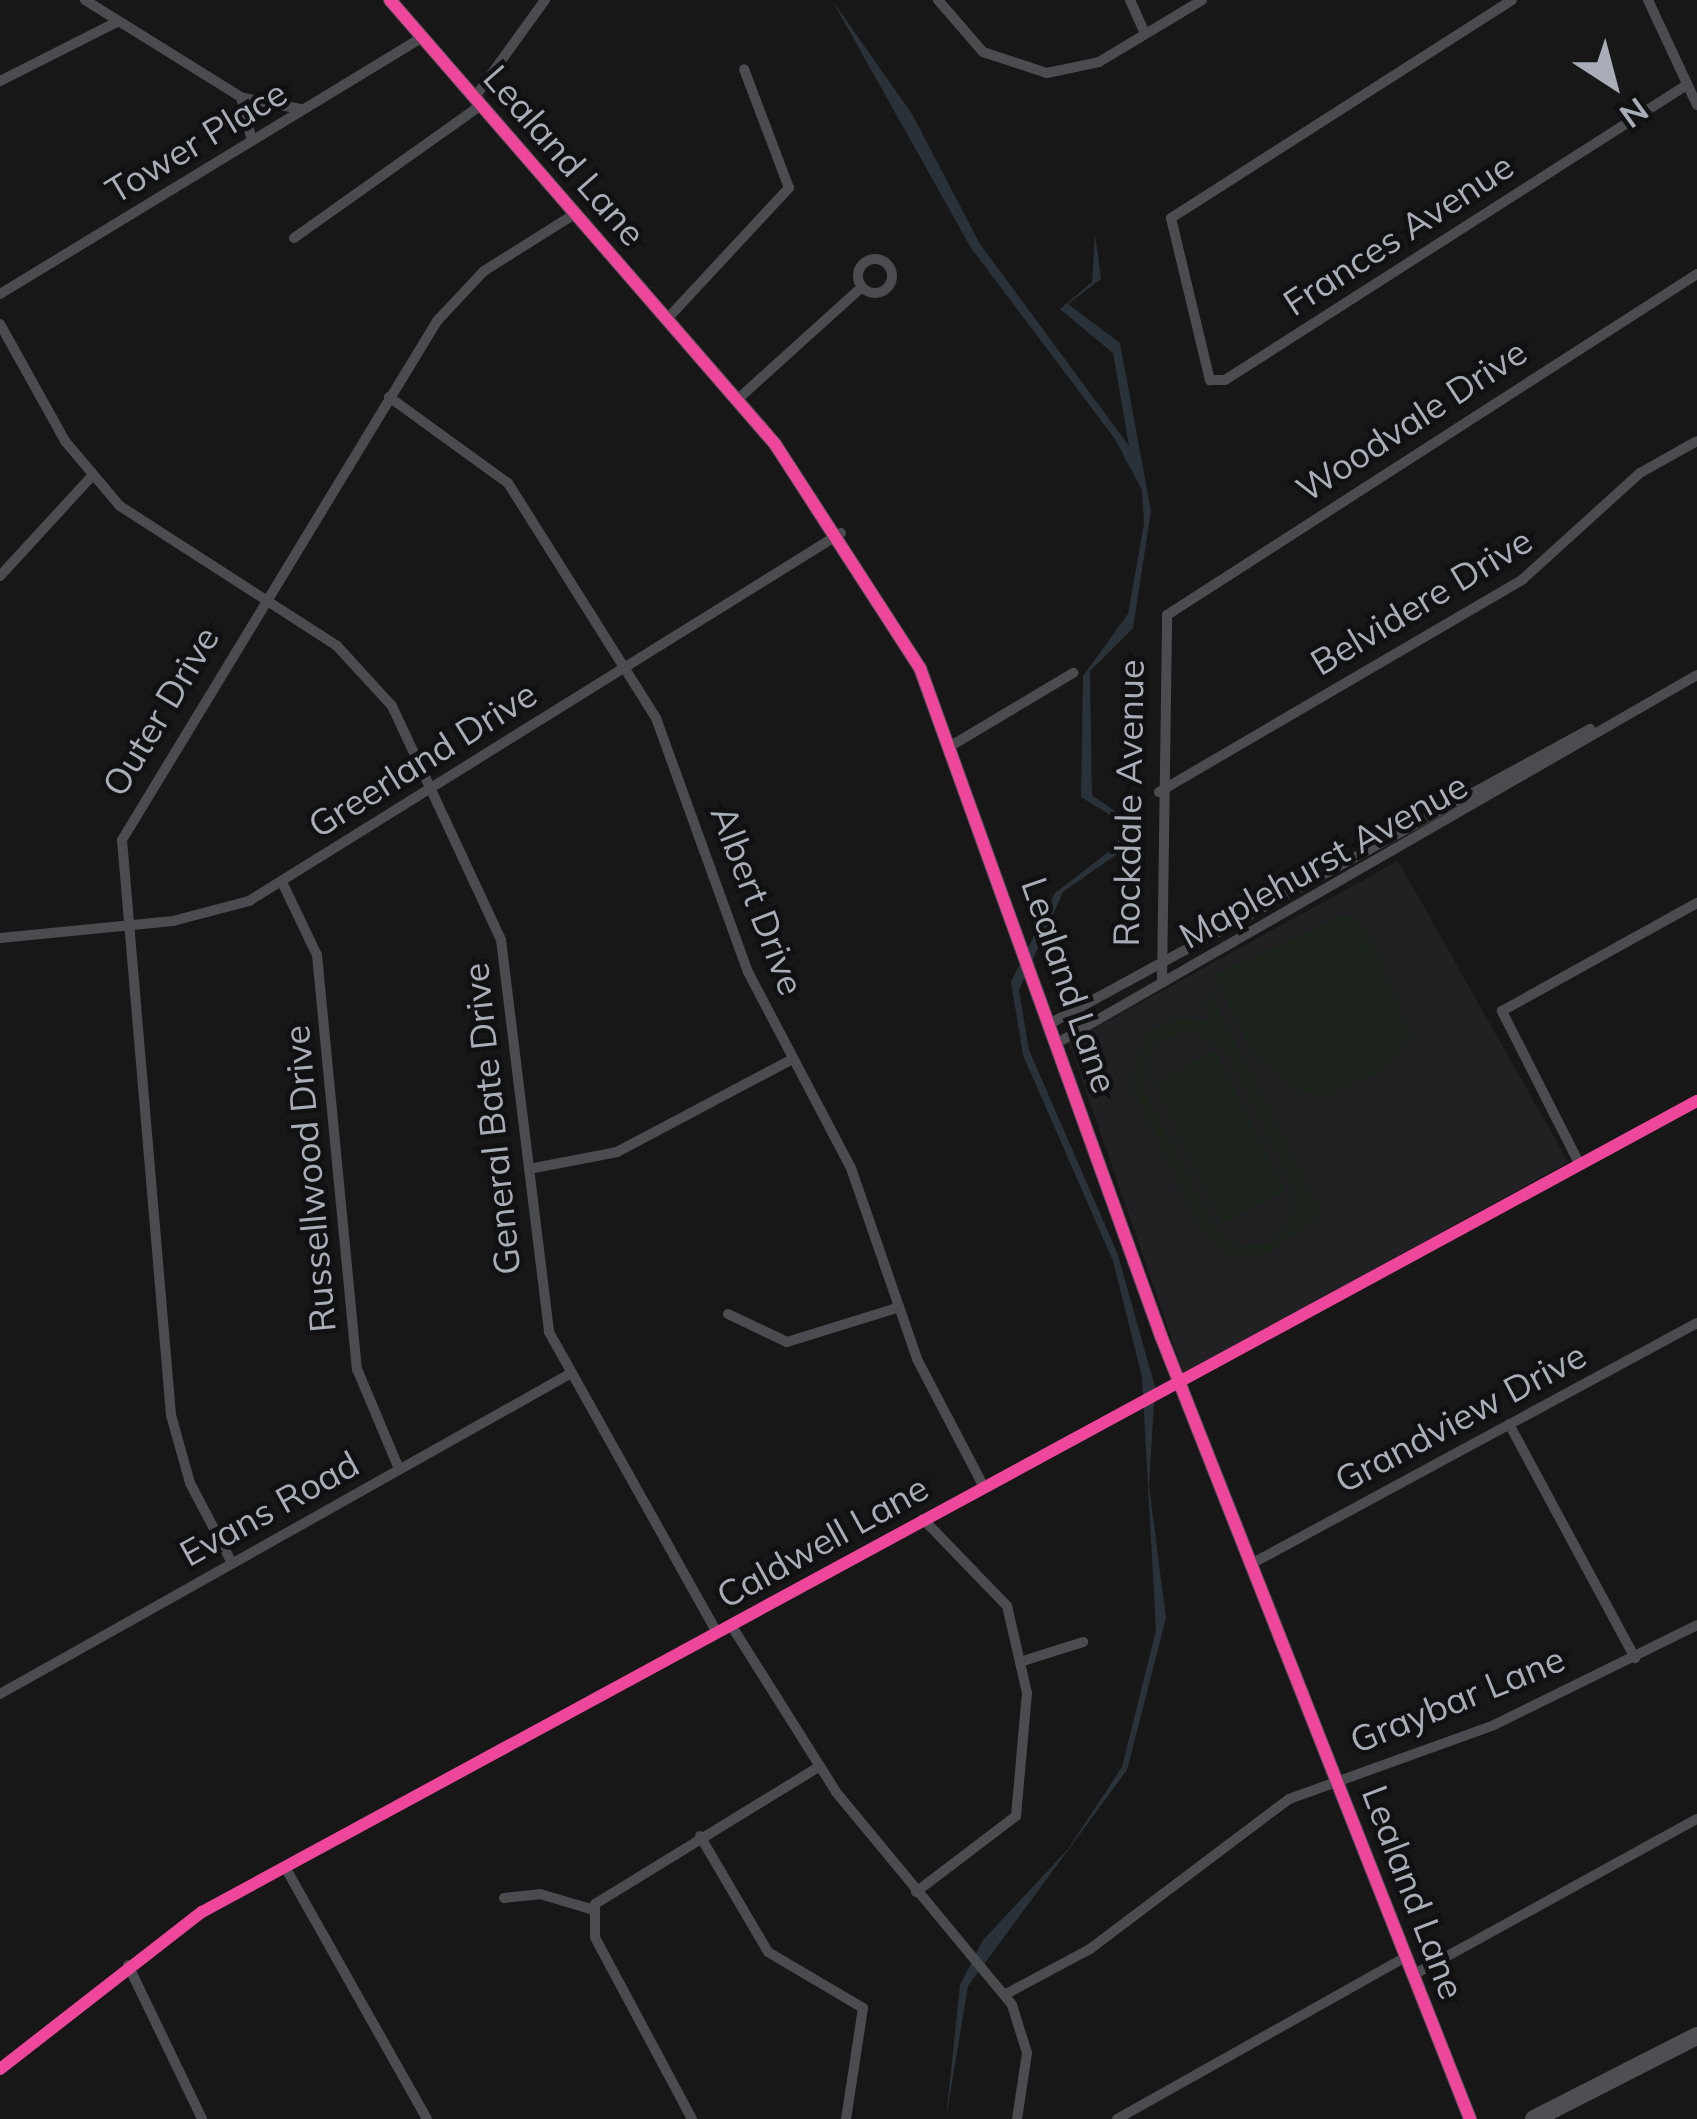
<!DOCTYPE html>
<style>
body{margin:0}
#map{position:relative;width:1697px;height:2119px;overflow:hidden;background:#171717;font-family:Mulish,sans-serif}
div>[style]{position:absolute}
.built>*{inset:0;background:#212123}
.green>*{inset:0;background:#1d241e}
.water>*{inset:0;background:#2a3239}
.minor>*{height:10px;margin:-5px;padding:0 5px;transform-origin:5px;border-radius:5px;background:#4b4c50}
.minor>.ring{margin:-5px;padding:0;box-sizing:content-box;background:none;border:10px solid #4b4c50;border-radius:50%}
.tertiary>*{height:14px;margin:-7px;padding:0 7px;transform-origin:7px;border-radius:7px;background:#4b4c50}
.primary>*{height:18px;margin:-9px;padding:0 9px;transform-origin:9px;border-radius:9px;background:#4d4f52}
.cycleway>*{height:12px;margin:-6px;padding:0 6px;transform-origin:6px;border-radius:6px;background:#ed469a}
span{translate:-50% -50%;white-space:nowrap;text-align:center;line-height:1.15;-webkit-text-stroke:9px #111113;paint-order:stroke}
.street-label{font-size:36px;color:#a8adb8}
.north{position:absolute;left:1553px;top:24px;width:120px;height:120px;-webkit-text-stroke:9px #111113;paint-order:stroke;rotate:144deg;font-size:33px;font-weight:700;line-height:48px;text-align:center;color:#a8adb8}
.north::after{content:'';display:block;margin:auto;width:42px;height:54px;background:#a8adb8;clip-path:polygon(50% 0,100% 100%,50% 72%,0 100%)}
</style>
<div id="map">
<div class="built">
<i style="clip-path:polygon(1398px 861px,1568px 1162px,1184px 1374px,1069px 1042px)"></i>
</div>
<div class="green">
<i style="clip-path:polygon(1345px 914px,1368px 931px,1412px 1036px,1381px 1071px,1324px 1097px,1299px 1092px,1251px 1052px,1213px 976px)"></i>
<i style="clip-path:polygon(evenodd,1212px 995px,1322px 1215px,1260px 1259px,1228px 1255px,1205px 1236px,1131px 1087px,1144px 1035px,1176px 1017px,1210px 1021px,1201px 1000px,1212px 995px,1189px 1029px,1226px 1051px,1294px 1189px,1293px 1218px,1270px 1243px,1239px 1246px,1216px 1230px,1146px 1092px,1150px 1048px,1189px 1029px)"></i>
<i style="clip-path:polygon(1216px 1051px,1286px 1192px,1223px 1224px,1153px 1083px)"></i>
</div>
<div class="water">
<i style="clip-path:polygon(832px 0,912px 114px,980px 244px,1129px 446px,1113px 353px,1060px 309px,1092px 282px,1095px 234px,1101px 279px,1068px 304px,1120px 343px,1151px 511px,1133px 628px,1090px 671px,1092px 795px,1133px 824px,1120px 852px,1063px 892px,1019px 990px,1029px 1050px,1118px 1255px,1155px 1387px,1149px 1486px,1166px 1618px,1127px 1770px,968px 1986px,946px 2119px,960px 1985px,983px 1940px,1068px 1849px,1122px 1767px,1156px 1630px,1142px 1377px,1113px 1261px,1023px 1055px,1011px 982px,1055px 893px,1115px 847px,1126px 825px,1081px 797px,1083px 676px,1128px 614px,1144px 524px,1142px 490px,1115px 439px,971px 248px)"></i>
</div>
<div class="minor">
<i style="left:85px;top:0;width:184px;rotate:31.9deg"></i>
<i style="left:241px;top:97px;width:45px;rotate:76deg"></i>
<i style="left:938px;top:0;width:69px;rotate:49.1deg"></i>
<i style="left:983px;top:52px;width:67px;rotate:18.2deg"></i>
<i style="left:1047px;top:73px;width:53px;rotate:-11.9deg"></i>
<i style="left:1099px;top:62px;width:120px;rotate:-31deg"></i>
<i style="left:1130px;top:0;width:37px;rotate:66deg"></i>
<i style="left:1512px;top:0;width:405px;rotate:147.4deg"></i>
<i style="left:1171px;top:218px;width:167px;rotate:76.5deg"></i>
<i style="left:1210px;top:380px;width:15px"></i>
<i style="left:1225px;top:380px;width:546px;rotate:-32.58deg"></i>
<i style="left:1648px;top:0;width:116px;rotate:65deg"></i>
<i style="left:0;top:81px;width:131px;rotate:-26.8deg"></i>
<i style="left:475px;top:97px;width:120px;rotate:-54.2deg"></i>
<i style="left:244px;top:98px;width:58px;rotate:10.9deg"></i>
<i style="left:294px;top:238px;width:229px;rotate:-35.4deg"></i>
<i class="ring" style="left:858px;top:259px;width:24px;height:24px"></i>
<i style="left:0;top:294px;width:494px;rotate:-31.3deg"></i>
<i style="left:668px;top:318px;width:178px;rotate:-47.1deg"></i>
<i style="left:789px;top:188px;width:127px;rotate:-110.7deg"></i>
<i style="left:0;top:324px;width:134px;rotate:60.9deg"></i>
<i style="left:65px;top:441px;width:85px;rotate:49.8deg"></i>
<i style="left:120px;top:506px;width:258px;rotate:32.8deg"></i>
<i style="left:337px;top:646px;width:81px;rotate:47.5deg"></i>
<i style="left:392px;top:706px;width:258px;rotate:65deg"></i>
<i style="left:501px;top:940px;width:395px;rotate:83deg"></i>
<i style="left:549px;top:1332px;width:344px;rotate:60.8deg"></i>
<i style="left:389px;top:397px;width:147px;rotate:35.9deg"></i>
<i style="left:508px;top:483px;width:278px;rotate:57.8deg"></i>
<i style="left:656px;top:718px;width:270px;rotate:70.1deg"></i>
<i style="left:748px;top:972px;width:221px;rotate:62.3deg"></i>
<i style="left:851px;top:1168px;width:202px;rotate:70.9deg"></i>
<i style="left:917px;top:1359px;width:144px;rotate:62.4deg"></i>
<i style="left:738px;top:399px;width:167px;rotate:-42.1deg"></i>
<i style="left:0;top:576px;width:136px;rotate:-47.4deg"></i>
<i style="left:954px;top:744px;width:139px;rotate:-30.8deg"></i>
<i style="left:1159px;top:792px;width:422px;rotate:-30.3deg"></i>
<i style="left:1523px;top:579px;width:158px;rotate:-42.2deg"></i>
<i style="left:1640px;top:473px;width:65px;rotate:-29.3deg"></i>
<i style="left:282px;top:882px;width:81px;rotate:64.4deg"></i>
<i style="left:317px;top:955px;width:416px;rotate:84.5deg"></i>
<i style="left:357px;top:1369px;width:108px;rotate:67.2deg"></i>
<i style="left:0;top:938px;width:174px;rotate:-5.6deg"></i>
<i style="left:173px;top:921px;width:79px;rotate:-14.7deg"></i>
<i style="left:249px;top:901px;width:697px;rotate:-31.87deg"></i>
<i style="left:1162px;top:983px;width:368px;rotate:-89.2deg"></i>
<i style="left:1167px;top:615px;width:630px;rotate:-32.76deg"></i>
<i style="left:1053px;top:1022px;width:612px;rotate:-28.62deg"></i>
<i style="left:1059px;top:1042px;width:736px;rotate:-29.91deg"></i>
<i style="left:1580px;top:1165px;width:173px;rotate:-116.9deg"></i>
<i style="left:1502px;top:1011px;width:223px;rotate:-29deg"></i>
<i style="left:529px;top:1169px;width:90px;rotate:-10.9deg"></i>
<i style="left:617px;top:1152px;width:199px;rotate:-27.9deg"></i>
<i style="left:728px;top:1314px;width:65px;rotate:25.4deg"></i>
<i style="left:787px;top:1342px;width:115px;rotate:-17.2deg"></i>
<i style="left:1509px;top:1424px;width:266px;rotate:61.7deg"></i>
<i style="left:232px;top:1563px;width:90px;rotate:-117.7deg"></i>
<i style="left:190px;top:1483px;width:71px;rotate:-105.6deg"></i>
<i style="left:171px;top:1415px;width:577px;rotate:-94.87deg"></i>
<i style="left:122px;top:840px;width:607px;rotate:-58.74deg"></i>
<i style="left:437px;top:321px;width:69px;rotate:-46.8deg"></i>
<i style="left:484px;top:271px;width:109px;rotate:-32.2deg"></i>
<i style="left:1251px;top:1564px;width:507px;rotate:-28.38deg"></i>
<i style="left:731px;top:1625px;width:197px;rotate:57.8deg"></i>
<i style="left:836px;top:1792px;width:276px;rotate:50.4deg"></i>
<i style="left:1012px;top:2005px;width:50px;rotate:72.6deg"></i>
<i style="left:1027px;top:2053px;width:67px;rotate:98.6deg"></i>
<i style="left:1026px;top:1660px;width:60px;rotate:-17.5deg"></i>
<i style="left:0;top:1694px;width:651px;rotate:-29.32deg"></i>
<i style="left:700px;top:1836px;width:134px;rotate:59.6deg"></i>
<i style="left:768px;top:1952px;width:110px;rotate:30.5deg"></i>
<i style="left:863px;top:2008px;width:112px;rotate:98.7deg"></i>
<i style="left:285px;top:1867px;width:289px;rotate:60.6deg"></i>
<i style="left:916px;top:1892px;width:126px;rotate:-37.2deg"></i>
<i style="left:1016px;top:1816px;width:123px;rotate:-84.9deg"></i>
<i style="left:1027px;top:1693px;width:89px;rotate:-102.9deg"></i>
<i style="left:1007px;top:1606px;width:121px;rotate:-134deg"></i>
<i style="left:504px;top:1898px;width:36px;rotate:-6deg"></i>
<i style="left:540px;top:1894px;width:56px;rotate:16.5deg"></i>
<i style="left:128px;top:1965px;width:171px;rotate:64.3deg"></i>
<i style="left:1413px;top:1975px;width:324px;rotate:-28.8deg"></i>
<i style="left:1006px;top:1994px;width:95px;rotate:-28.2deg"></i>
<i style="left:1090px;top:1949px;width:249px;rotate:-37deg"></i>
<i style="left:1289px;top:1799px;width:218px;rotate:-19.8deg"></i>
<i style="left:1494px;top:1725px;width:226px;rotate:-26.2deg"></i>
<i style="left:0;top:2069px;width:256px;rotate:-37.9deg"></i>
<i style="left:202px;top:1912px;width:1701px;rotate:-28.48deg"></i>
<i style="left:692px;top:2119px;width:206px;rotate:-118.1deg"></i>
<i style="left:595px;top:1937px;width:33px;rotate:-90deg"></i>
<i style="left:595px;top:1904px;width:263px;rotate:-31.5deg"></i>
<i style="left:1117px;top:2119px;width:331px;rotate:-29.3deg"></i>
</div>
<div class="tertiary">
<i style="left:390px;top:0;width:588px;rotate:49.07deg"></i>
<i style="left:775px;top:444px;width:267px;rotate:57.1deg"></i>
<i style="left:920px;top:668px;width:710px;rotate:70.16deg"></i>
<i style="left:1161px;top:1336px;width:842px;rotate:68.46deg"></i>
</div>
<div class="primary">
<i style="left:1534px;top:2119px;width:183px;rotate:-27deg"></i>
</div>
<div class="cycleway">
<i style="left:390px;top:0;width:588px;rotate:49.07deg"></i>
<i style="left:775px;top:444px;width:267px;rotate:57.1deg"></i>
<i style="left:920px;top:668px;width:710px;rotate:70.16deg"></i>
<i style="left:1161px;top:1336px;width:842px;rotate:68.46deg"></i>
<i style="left:0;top:2069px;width:256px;rotate:-37.9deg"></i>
<i style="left:202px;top:1912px;width:1701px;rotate:-28.48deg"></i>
</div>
<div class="street-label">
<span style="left:196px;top:141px;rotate:-31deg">Tower Place</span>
<span style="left:565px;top:155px;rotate:49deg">Lealand Lane</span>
<span style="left:1398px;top:234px;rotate:-33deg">Frances Avenue</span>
<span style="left:1411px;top:420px;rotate:-33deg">Woodvale Drive</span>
<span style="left:1421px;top:601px;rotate:-31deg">Belvidere Drive</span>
<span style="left:160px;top:711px;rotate:-59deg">Outer Drive</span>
<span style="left:422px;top:759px;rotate:-32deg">Greerland Drive</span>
<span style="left:1128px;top:803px;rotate:-89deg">Rockdale Avenue</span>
<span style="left:1323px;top:860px;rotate:-29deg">Maplehurst Avenue</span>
<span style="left:758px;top:900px;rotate:69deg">Albert Drive</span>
<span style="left:1070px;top:985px;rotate:71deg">Lealand Lane</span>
<span style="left:491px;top:1119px;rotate:-96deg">General Bate Drive</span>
<span style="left:309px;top:1179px;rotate:-95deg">Russellwood Drive</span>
<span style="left:1460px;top:1417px;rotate:-28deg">Grandview Drive</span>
<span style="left:269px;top:1508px;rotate:-29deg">Evans Road</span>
<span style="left:822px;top:1541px;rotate:-29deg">Caldwell Lane</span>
<span style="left:1457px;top:1699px;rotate:-22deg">Graybar Lane</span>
<span style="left:1414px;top:1892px;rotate:69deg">Lealand Lane</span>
</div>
<div class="north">N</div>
</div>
